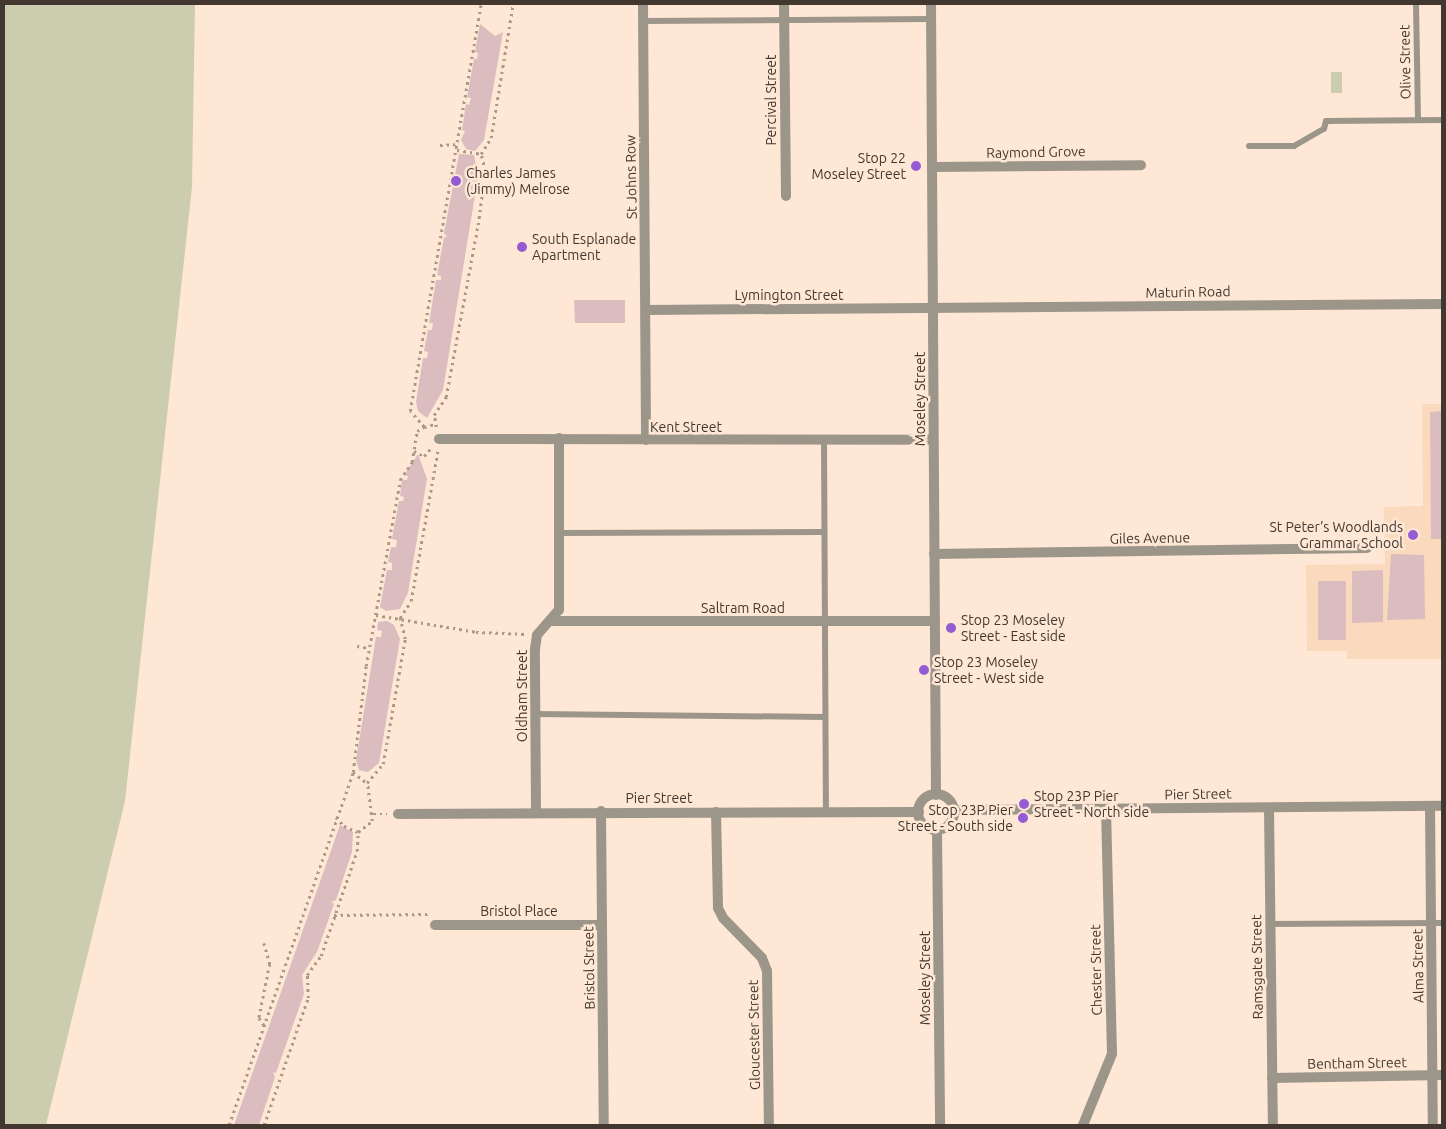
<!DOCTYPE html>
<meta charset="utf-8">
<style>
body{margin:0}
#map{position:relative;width:1446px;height:1129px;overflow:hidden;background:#fee7d4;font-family:Ubuntu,sans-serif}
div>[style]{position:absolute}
.built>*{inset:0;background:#fbd9bc}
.green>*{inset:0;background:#dbbdbf}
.water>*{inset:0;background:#cccdae}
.path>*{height:2.5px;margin-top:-1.25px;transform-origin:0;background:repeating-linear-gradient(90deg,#aa998a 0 2.5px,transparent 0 6.5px)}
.service>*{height:6px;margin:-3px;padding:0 3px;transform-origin:3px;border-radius:3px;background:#9c968a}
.minor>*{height:10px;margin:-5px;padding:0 5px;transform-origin:5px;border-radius:5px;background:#9c968a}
.tertiary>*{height:10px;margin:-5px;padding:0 5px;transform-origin:5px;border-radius:5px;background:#9c968a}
.tertiary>.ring{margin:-5px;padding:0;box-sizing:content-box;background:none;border:10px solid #9c968a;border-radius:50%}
.dots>*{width:14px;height:14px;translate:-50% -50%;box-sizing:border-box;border:2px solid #fee7d4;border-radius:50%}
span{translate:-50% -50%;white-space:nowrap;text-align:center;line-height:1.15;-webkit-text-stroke:5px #fee7d4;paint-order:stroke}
.street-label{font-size:14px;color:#43382f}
.poi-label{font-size:14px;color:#43382f}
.right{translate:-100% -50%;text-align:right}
.left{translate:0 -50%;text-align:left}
.frame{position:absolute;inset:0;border:5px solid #43382f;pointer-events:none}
</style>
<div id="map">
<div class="built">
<i style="clip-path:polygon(1422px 404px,1442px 404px,1442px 659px,1347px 659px,1347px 651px,1307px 651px,1306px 565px,1385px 564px,1384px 507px,1423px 506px)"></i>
</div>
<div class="green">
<i style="clip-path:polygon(480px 24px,495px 36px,503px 32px,484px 140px,475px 151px,466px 149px,461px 140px,465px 131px,462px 130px,466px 104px,469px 105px,471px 98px,467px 97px,474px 59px,477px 59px,478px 53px,475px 52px)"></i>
<i style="clip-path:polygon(459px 154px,474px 155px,478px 177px,443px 390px,427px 418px,418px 411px,416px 402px,423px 358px,427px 358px,428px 352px,424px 351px,428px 330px,432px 330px,433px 323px,429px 323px,436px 280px,441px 280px,441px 276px,437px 275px,444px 237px,447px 237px,444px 233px)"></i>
<i style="clip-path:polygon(574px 300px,625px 300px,625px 323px,575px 323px)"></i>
<i style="clip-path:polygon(1442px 411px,1442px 539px,1431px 539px,1430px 412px)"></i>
<i style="clip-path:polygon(418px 454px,427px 479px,408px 593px,400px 609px,386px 611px,380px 607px,387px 570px,392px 570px,392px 563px,388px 562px,391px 547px,396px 547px,397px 540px,392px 539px,399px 501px,403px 501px,404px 497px,400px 496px,402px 480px,407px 480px,408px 476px,404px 475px)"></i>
<i style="clip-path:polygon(1391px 554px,1424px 555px,1425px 619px,1387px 620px)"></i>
<i style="clip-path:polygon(1383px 570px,1383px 622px,1352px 623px,1352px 571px)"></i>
<i style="clip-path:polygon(1318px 581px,1346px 581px,1346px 640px,1318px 640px)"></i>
<i style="clip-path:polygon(387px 621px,394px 625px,400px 639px,379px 763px,368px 772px,359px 770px,356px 760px,376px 637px,381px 637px,382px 631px,377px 630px,378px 622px)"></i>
<i style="clip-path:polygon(340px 825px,353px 832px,352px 852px,336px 900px,331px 902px,334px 904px,317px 952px,302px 975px,304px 994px,276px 1073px,273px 1072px,275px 1077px,259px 1125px,234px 1125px)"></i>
</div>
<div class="water">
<i style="clip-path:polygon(4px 4px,195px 4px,192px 187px,125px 801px,46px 1125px,4px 1125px)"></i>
<i style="clip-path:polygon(1331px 72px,1342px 72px,1342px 93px,1331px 93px)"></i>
</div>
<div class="path">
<i style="left:440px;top:145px;width:18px;rotate:-3deg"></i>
<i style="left:457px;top:150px;width:24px;rotate:9deg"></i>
<i style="left:424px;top:427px;width:11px;rotate:-15deg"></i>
<i style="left:436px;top:427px;width:12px;rotate:-99deg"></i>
<i style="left:434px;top:415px;width:22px;rotate:-56deg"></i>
<i style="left:446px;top:397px;width:175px;rotate:-79.5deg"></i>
<i style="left:478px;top:225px;width:54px;rotate:-82.6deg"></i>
<i style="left:485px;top:171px;width:17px;rotate:-103deg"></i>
<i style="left:481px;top:154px;width:19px;rotate:-58deg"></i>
<i style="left:491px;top:138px;width:136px;rotate:-80.7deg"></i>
<i style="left:414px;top:451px;width:11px;rotate:27deg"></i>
<i style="left:424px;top:456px;width:12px;rotate:-48deg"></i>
<i style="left:376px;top:615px;width:101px;rotate:9.6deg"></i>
<i style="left:476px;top:632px;width:49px;rotate:2.3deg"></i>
<i style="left:357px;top:646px;width:13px;rotate:9deg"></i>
<i style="left:353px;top:772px;width:18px;rotate:38deg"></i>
<i style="left:373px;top:814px;width:14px"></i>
<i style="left:336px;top:817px;width:12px;rotate:48deg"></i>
<i style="left:344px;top:826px;width:15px;rotate:23deg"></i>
<i style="left:334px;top:915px;width:95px;rotate:-0.6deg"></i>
<i style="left:264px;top:943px;width:22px;rotate:74deg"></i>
<i style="left:270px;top:964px;width:55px;rotate:101.5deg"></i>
<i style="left:259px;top:1018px;width:9px;rotate:54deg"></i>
<i style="left:229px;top:1125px;width:374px;rotate:-70.6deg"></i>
<i style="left:353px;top:772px;width:107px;rotate:-83deg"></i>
<i style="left:366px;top:666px;width:189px;rotate:-79.6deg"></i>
<i style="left:400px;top:480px;width:22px;rotate:-56deg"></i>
<i style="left:412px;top:462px;width:31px;rotate:-81deg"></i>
<i style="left:417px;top:431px;width:8px;rotate:-30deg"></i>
<i style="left:424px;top:427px;width:21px;rotate:-131deg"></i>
<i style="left:410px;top:411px;width:413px;rotate:-80.1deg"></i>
<i style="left:264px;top:1125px;width:134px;rotate:-70.9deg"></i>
<i style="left:308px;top:998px;width:23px;rotate:-92deg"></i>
<i style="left:307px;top:975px;width:24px;rotate:-54deg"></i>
<i style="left:321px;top:956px;width:111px;rotate:-71.1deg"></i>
<i style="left:357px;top:851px;width:19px;rotate:-87deg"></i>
<i style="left:358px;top:832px;width:18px;rotate:-38deg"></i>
<i style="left:372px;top:821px;width:38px;rotate:-97deg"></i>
<i style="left:367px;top:783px;width:25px;rotate:-50deg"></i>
<i style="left:383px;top:764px;width:127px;rotate:-80deg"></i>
<i style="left:405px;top:639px;width:22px;rotate:-103deg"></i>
<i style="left:400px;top:618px;width:20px;rotate:-57deg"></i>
<i style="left:411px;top:601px;width:153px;rotate:-79.9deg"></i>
</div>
<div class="service">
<i style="left:1416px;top:4px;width:116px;rotate:89deg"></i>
<i style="left:643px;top:21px;width:288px;rotate:-0.4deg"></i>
<i style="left:1249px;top:146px;width:45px"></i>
<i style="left:1294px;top:146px;width:34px;rotate:-30deg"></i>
<i style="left:1324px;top:129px;width:8px;rotate:-76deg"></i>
<i style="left:1326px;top:121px;width:116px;rotate:-0.5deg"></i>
<i style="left:824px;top:440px;width:372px;rotate:89.7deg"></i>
<i style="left:560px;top:533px;width:264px;rotate:-0.2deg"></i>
<i style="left:536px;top:714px;width:289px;rotate:0.6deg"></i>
<i style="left:1270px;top:924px;width:172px;rotate:-0.3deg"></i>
</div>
<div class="minor">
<i style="left:643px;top:4px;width:436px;rotate:89.6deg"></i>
<i style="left:784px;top:4px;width:192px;rotate:89.4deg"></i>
<i style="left:932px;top:167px;width:209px;rotate:-0.5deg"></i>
<i style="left:646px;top:310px;width:796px;rotate:-0.43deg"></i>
<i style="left:439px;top:439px;width:494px;rotate:0.1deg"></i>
<i style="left:934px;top:554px;width:433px;rotate:-0.8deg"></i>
<i style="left:551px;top:621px;width:384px"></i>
<i style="left:1430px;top:806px;width:319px;rotate:89.5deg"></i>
<i style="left:1269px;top:808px;width:317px;rotate:89.3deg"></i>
<i style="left:954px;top:810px;width:488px;rotate:-0.5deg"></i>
<i style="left:601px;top:811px;width:314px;rotate:89.5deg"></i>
<i style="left:536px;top:812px;width:163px;rotate:-90.4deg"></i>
<i style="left:535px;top:649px;width:14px;rotate:-82deg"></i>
<i style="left:537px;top:635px;width:33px;rotate:-49deg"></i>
<i style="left:559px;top:610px;width:172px;rotate:-90deg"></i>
<i style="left:716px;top:812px;width:96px;rotate:88.8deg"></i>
<i style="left:718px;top:908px;width:11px;rotate:63deg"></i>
<i style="left:723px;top:918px;width:56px;rotate:45.7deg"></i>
<i style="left:762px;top:958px;width:14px;rotate:69deg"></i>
<i style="left:767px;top:971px;width:154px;rotate:89.3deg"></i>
<i style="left:398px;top:814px;width:521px;rotate:-0.22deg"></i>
<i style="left:435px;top:925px;width:167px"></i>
<i style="left:1272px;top:1078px;width:170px;rotate:-1deg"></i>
<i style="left:1083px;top:1125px;width:77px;rotate:-67.8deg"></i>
<i style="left:1112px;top:1054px;width:245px;rotate:-91.4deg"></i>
</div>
<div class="tertiary">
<i style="left:931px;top:4px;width:791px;rotate:89.64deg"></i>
<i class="ring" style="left:918px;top:794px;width:26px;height:26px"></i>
<i style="left:937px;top:830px;width:295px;rotate:89.4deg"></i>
</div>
<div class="dots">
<i style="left:916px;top:166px;background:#945bd3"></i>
<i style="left:456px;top:181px;background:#945bd3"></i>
<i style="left:522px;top:247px;background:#945bd3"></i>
<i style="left:1413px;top:535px;background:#945bd3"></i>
<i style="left:951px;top:628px;background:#945bd3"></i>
<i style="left:924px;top:670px;background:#945bd3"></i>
<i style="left:1024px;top:804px;background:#945bd3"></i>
<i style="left:1023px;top:818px;background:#945bd3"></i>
</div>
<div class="street-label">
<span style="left:1405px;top:62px;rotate:-91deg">Olive Street</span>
<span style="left:771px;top:100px;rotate:-90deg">Percival Street</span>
<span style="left:1036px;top:152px;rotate:-1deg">Raymond Grove</span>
<span style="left:631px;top:177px;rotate:-91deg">St Johns Row</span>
<span style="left:1188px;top:292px;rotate:-1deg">Maturin Road</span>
<span style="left:789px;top:295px">Lymington Street</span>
<span style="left:920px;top:399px;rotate:-90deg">Moseley Street</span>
<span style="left:686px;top:427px">Kent Street</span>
<span style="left:1150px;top:538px;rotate:-1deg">Giles Avenue</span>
<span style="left:743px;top:608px">Saltram Road</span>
<span style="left:522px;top:696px;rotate:-90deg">Oldham Street</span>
<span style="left:1198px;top:794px;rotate:-1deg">Pier Street</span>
<span style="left:659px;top:798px">Pier Street</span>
<span style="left:519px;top:911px">Bristol Place</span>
<span style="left:1418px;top:966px;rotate:-91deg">Alma Street</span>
<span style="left:1257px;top:967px;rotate:-91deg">Ramsgate Street</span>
<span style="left:589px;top:968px;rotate:-91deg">Bristol Street</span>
<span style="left:1096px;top:970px;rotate:-91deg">Chester Street</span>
<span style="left:925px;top:978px;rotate:-90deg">Moseley Street</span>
<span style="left:754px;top:1035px;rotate:-91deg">Gloucester Street</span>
<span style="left:1357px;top:1063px;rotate:-1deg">Bentham Street</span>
</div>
<div class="poi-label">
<span class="right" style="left:906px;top:166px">Stop 22<br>Moseley Street</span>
<span class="left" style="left:466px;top:181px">Charles James<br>(Jimmy) Melrose</span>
<span class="left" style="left:532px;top:247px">South Esplanade<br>Apartment</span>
<span class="right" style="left:1403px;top:535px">St Peter’s Woodlands<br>Grammar School</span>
<span class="left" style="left:961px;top:628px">Stop 23 Moseley<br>Street - East side</span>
<span class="left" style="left:934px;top:670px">Stop 23 Moseley<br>Street - West side</span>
<span class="left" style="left:1034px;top:804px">Stop 23P Pier<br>Street - North side</span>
<span class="right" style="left:1013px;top:818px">Stop 23P Pier<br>Street - South side</span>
</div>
<div class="frame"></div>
</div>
